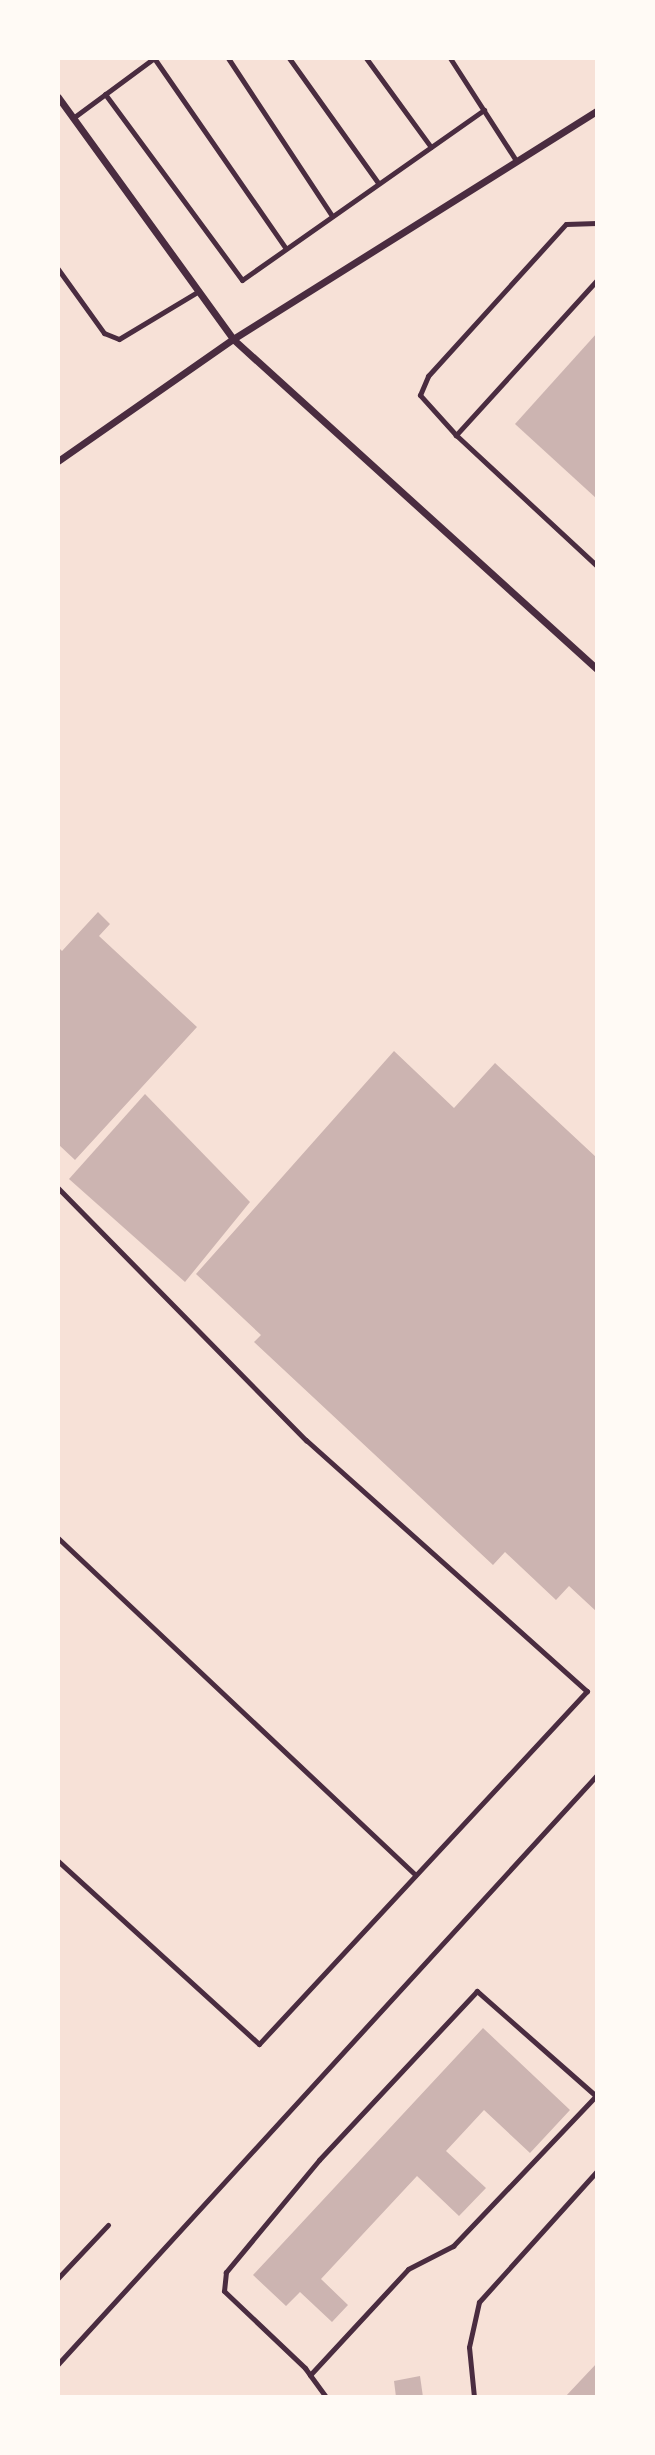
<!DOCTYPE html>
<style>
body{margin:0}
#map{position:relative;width:655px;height:2455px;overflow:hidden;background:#f7e1d7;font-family:Signika,sans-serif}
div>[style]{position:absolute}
.building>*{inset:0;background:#ccb4b1}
.service>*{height:5px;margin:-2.5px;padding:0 2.5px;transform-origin:2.5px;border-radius:2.5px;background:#4a2c40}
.minor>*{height:7px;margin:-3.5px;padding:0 3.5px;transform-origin:3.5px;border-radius:3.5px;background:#4a2c40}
span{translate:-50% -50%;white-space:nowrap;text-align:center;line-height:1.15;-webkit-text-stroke:7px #fffaf5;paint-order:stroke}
.frame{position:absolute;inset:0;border:60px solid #fffaf5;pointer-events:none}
</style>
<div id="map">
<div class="building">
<i style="clip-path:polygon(597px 333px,597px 499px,515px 424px)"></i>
<i style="clip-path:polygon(98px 912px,110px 924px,99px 936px,197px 1027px,75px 1160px,58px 1144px,58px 947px,62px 951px)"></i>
<i style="clip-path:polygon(394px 1051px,454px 1108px,495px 1063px,597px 1158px,597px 1612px,569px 1586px,556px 1600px,505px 1552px,493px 1565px,254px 1342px,261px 1335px,196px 1274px)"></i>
<i style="clip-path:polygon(145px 1094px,250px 1202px,185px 1282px,69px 1179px)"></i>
<i style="clip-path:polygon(483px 2028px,570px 2110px,530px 2153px,484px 2110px,446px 2151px,486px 2188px,459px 2216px,417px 2176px,321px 2279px,348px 2305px,332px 2322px,300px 2292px,286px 2306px,253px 2275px)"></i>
<i style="clip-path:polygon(597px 2363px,597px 2397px,565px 2397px)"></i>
<i style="clip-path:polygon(420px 2376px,423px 2397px,396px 2397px,394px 2381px)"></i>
</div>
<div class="service">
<i style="left:154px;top:58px;width:230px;rotate:55.3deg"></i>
<i style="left:228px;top:58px;width:189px;rotate:56.6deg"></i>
<i style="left:289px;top:58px;width:153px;rotate:54.5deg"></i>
<i style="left:366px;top:58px;width:110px;rotate:53.9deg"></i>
<i style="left:450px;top:58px;width:120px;rotate:57.2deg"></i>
<i style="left:105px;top:94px;width:231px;rotate:53.6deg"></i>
<i style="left:242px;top:280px;width:296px;rotate:-35.1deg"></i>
<i style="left:73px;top:118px;width:101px;rotate:-36.5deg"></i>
<i style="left:58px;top:269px;width:79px;rotate:54.3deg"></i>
<i style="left:104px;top:333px;width:16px;rotate:22deg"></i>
<i style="left:119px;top:339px;width:93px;rotate:-31deg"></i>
<i style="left:597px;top:280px;width:210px;rotate:132.3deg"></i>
<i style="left:456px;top:435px;width:192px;rotate:42.9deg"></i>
<i style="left:456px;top:435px;width:54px;rotate:-132deg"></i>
<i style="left:420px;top:395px;width:21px;rotate:-67deg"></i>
<i style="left:428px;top:376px;width:205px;rotate:-47.8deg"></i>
<i style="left:566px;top:224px;width:31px;rotate:-2deg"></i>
<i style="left:58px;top:1188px;width:354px;rotate:45.5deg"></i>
<i style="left:306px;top:1440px;width:377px;rotate:41.8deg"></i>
<i style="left:587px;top:1691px;width:482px;rotate:132.9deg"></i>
<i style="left:259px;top:2044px;width:272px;rotate:-137.7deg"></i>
<i style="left:58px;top:1538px;width:491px;rotate:43.3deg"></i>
<i style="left:58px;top:2278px;width:73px;rotate:-46.7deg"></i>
<i style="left:58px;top:2364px;width:798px;rotate:-47.54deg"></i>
<i style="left:310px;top:2375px;width:144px;rotate:-47.2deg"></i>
<i style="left:408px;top:2269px;width:51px;rotate:-27.1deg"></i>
<i style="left:453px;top:2246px;width:207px;rotate:-46.4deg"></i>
<i style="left:596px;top:2096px;width:159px;rotate:-138.6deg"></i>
<i style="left:477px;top:1991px;width:231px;rotate:133.1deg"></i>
<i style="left:319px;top:2160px;width:146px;rotate:129.7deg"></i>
<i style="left:226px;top:2272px;width:19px;rotate:96deg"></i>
<i style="left:224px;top:2291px;width:112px;rotate:43.5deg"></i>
<i style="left:305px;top:2368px;width:9px;rotate:54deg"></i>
<i style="left:310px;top:2375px;width:27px;rotate:54deg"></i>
<i style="left:252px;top:2397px;width:1px"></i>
<i style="left:474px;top:2397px;width:50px;rotate:-95.7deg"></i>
<i style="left:469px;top:2347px;width:46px;rotate:-77.5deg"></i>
<i style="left:479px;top:2302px;width:176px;rotate:-48deg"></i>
</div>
<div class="minor">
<i style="left:58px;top:97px;width:299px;rotate:54.1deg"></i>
<i style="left:233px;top:339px;width:491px;rotate:42.2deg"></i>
<i style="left:58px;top:461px;width:213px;rotate:-34.9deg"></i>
<i style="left:233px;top:339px;width:430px;rotate:-32.1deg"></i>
</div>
<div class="frame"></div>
</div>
